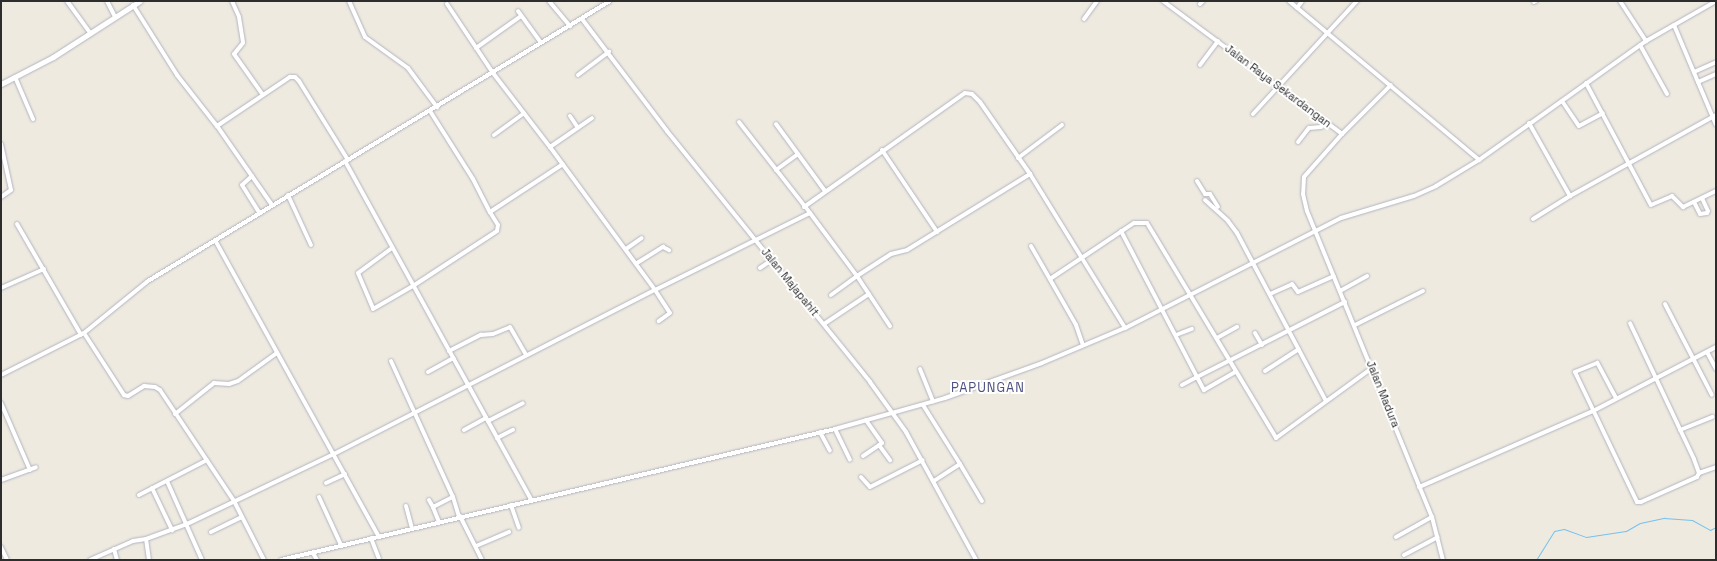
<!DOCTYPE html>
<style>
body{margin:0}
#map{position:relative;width:1717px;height:561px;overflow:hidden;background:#eeeae0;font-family:"Space Grotesk",sans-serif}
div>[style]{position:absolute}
.stream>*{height:1px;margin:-0.5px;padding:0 0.5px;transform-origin:0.5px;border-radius:0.5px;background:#75c1ee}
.roads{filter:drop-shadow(0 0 1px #b3b4c0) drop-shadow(0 0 1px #b3b4c0)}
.minor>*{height:4px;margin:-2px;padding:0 2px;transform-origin:2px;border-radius:2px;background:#fff}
.tertiary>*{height:5px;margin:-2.5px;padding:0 2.5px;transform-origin:2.5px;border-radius:2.5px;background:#fff}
span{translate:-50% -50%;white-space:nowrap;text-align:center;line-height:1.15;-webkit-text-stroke:4px #fff;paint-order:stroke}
.street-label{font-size:11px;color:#2d2d2d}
.quarter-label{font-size:13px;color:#4d507e;letter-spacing:1px}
.frame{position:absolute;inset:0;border:2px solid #2d2d2d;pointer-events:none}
</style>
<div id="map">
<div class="stream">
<i style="left:1536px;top:560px;width:34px;rotate:-58deg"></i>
<i style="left:1554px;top:531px;width:10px;rotate:-11deg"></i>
<i style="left:1564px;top:529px;width:23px;rotate:20deg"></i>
<i style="left:1586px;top:537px;width:40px;rotate:-8.5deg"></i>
<i style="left:1626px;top:531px;width:16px;rotate:-30deg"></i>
<i style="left:1640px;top:523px;width:25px;rotate:-12deg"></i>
<i style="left:1664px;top:518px;width:28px;rotate:4deg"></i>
<i style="left:1692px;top:520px;width:21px;rotate:29deg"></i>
<i style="left:1710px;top:530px;width:7px;rotate:-27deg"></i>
</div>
<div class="roads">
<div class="minor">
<i style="left:67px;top:1px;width:39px;rotate:54deg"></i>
<i style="left:107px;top:1px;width:18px;rotate:63deg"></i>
<i style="left:232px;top:1px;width:17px;rotate:66deg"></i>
<i style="left:239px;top:17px;width:26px;rotate:81deg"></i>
<i style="left:243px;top:43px;width:14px;rotate:129deg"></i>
<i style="left:234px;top:54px;width:50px;rotate:54.7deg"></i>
<i style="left:349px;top:1px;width:39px;rotate:66deg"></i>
<i style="left:365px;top:37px;width:53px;rotate:35.8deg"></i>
<i style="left:408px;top:68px;width:49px;rotate:53.4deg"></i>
<i style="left:549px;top:1px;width:33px;rotate:50deg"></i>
<i style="left:1163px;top:1px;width:223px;rotate:36.6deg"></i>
<i style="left:1342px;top:134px;width:57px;rotate:131.5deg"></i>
<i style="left:1304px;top:177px;width:17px;rotate:93deg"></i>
<i style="left:1303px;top:194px;width:17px;rotate:77deg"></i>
<i style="left:1307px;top:211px;width:331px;rotate:67.8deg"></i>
<i style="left:1432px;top:517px;width:44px;rotate:75.7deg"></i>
<i style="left:1289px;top:1px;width:248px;rotate:39.9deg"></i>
<i style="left:1620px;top:1px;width:48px;rotate:57deg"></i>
<i style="left:1534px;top:2px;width:2px;rotate:-27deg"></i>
<i style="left:447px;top:4px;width:83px;rotate:56.3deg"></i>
<i style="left:493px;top:73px;width:93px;rotate:52.4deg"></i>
<i style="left:550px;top:147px;width:177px;rotate:53.7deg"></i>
<i style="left:655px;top:290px;width:173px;rotate:-26.4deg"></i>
<i style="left:810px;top:213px;width:79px;rotate:53.3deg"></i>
<i style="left:857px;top:276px;width:40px;rotate:-32.9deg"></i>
<i style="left:891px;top:254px;width:16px;rotate:-14deg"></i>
<i style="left:907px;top:250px;width:145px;rotate:-31.7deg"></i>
<i style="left:1030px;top:174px;width:181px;rotate:58.3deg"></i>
<i style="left:1200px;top:4px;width:4px;rotate:-45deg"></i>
<i style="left:133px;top:5px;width:83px;rotate:57.8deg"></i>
<i style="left:177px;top:75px;width:65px;rotate:51.9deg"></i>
<i style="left:1297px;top:8px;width:9px;rotate:-54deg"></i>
<i style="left:518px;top:11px;width:39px;rotate:54deg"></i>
<i style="left:582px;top:19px;width:141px;rotate:52.8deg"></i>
<i style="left:667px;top:131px;width:323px;rotate:51deg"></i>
<i style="left:870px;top:382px;width:62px;rotate:54.2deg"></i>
<i style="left:906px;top:432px;width:146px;rotate:61.3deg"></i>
<i style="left:1084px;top:19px;width:22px;rotate:-54deg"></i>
<i style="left:1674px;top:25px;width:108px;rotate:67.2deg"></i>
<i style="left:1640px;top:45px;width:56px;rotate:61.1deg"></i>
<i style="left:476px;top:48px;width:55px;rotate:-35.4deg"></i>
<i style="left:1200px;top:65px;width:30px;rotate:-53deg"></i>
<i style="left:1694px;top:72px;width:24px;rotate:-24deg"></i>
<i style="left:578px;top:75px;width:39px;rotate:-37deg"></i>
<i style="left:15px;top:77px;width:46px;rotate:66.8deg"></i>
<i style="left:1698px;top:82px;width:20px;rotate:-24deg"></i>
<i style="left:1586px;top:83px;width:138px;rotate:62deg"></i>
<i style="left:1651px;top:205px;width:23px;rotate:-23deg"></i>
<i style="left:1672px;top:196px;width:16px;rotate:45deg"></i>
<i style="left:1683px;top:207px;width:37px;rotate:-26deg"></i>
<i style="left:1562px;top:101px;width:30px;rotate:56deg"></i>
<i style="left:1579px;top:126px;width:27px;rotate:-28deg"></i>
<i style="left:430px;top:111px;width:80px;rotate:57.7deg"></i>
<i style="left:473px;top:179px;width:37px;rotate:63deg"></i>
<i style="left:490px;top:212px;width:87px;rotate:-33.3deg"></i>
<i style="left:1253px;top:114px;width:154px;rotate:-47.4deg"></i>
<i style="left:570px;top:116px;width:14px;rotate:56deg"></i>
<i style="left:739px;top:122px;width:115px;rotate:52deg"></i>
<i style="left:1529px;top:123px;width:84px;rotate:60.7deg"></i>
<i style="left:1570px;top:196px;width:167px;rotate:-29deg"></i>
<i style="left:776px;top:124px;width:83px;rotate:53.8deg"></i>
<i style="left:1342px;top:134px;width:69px;rotate:-45deg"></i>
<i style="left:494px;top:135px;width:37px;rotate:-36deg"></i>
<i style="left:1298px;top:142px;width:18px;rotate:-52deg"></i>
<i style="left:1309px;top:128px;width:12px;rotate:-5deg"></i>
<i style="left:1321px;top:127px;width:7px;rotate:-45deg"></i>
<i style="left:1px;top:144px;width:47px;rotate:77.7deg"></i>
<i style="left:11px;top:190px;width:12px;rotate:145deg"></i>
<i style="left:550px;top:147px;width:51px;rotate:-34.6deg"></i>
<i style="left:882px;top:150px;width:99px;rotate:56.1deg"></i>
<i style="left:1018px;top:158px;width:55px;rotate:-36.9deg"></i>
<i style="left:345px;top:161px;width:386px;rotate:61.2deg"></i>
<i style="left:776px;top:170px;width:27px;rotate:-36deg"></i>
<i style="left:252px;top:176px;width:13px;rotate:138deg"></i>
<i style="left:242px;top:185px;width:32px;rotate:58deg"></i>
<i style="left:1197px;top:181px;width:15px;rotate:58deg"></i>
<i style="left:1205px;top:194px;width:5px"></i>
<i style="left:1210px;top:194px;width:15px;rotate:58deg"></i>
<i style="left:288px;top:195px;width:55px;rotate:65.3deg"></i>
<i style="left:1205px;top:200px;width:31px;rotate:42deg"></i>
<i style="left:1228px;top:221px;width:15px;rotate:53deg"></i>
<i style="left:1237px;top:233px;width:190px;rotate:62.1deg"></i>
<i style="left:1694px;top:202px;width:13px;rotate:63deg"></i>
<i style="left:1700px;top:214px;width:7px;rotate:-8deg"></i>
<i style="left:1707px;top:213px;width:2px;rotate:-63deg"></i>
<i style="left:1708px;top:211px;width:14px;rotate:-115deg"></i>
<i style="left:272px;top:205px;width:96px;rotate:-124.8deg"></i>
<i style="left:217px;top:126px;width:88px;rotate:-33.9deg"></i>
<i style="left:290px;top:77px;width:5px"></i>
<i style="left:295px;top:77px;width:6px;rotate:45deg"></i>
<i style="left:299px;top:81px;width:93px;rotate:58.2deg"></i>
<i style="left:804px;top:207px;width:197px;rotate:-35.3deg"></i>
<i style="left:965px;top:93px;width:7px;rotate:8deg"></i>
<i style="left:972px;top:94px;width:11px;rotate:45deg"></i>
<i style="left:980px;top:102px;width:88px;rotate:55.2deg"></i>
<i style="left:1533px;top:219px;width:44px;rotate:-31.9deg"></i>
<i style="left:17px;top:224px;width:128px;rotate:60deg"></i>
<i style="left:1121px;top:231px;width:165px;rotate:62.5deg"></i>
<i style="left:1197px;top:377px;width:166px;rotate:-26.9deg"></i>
<i style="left:215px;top:240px;width:339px;rotate:61.1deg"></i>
<i style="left:1031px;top:246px;width:91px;rotate:60.3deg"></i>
<i style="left:1076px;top:325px;width:21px;rotate:71deg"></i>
<i style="left:392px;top:248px;width:42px;rotate:143.7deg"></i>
<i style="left:358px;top:273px;width:39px;rotate:67deg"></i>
<i style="left:373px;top:309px;width:46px;rotate:-29.9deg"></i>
<i style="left:413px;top:286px;width:100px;rotate:-33.2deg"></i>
<i style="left:497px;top:231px;width:6px;rotate:-81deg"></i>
<i style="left:498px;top:225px;width:15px;rotate:-122deg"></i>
<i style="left:626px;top:249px;width:19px;rotate:-35deg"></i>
<i style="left:637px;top:263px;width:31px;rotate:-32deg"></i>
<i style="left:663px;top:247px;width:7px;rotate:27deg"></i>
<i style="left:760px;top:268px;width:14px;rotate:-34deg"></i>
<i style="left:1050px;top:279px;width:101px;rotate:-33.7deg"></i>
<i style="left:1134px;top:223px;width:13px"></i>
<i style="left:1147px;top:223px;width:251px;rotate:59deg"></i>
<i style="left:1276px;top:438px;width:119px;rotate:-36.1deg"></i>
<i style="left:1px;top:288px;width:47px;rotate:-23.8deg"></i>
<i style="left:1340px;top:291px;width:31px;rotate:-29deg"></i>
<i style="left:1270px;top:294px;width:24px;rotate:-24deg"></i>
<i style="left:1292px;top:284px;width:10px;rotate:53deg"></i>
<i style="left:1298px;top:292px;width:39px;rotate:-24deg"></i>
<i style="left:831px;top:295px;width:32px;rotate:-36deg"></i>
<i style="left:857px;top:276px;width:60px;rotate:56.6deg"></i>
<i style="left:1665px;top:304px;width:102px;rotate:62.7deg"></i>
<i style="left:824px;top:324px;width:54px;rotate:-33.7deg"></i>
<i style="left:1355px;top:325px;width:76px;rotate:-26.6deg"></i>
<i style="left:84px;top:333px;width:74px;rotate:57.2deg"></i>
<i style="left:124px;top:395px;width:4px;rotate:14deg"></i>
<i style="left:128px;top:396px;width:19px;rotate:-32deg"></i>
<i style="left:144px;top:386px;width:11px;rotate:5deg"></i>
<i style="left:155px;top:387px;width:6px;rotate:31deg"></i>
<i style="left:160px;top:390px;width:133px;rotate:56.3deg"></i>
<i style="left:234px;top:501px;width:66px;rotate:63deg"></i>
<i style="left:1255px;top:333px;width:14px;rotate:60deg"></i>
<i style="left:1176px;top:335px;width:17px;rotate:-21deg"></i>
<i style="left:1217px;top:338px;width:23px;rotate:-29deg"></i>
<i style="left:449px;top:351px;width:36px;rotate:-27deg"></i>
<i style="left:481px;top:335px;width:12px;rotate:-5deg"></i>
<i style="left:493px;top:334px;width:18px;rotate:-22deg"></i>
<i style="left:510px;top:327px;width:32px;rotate:60deg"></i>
<i style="left:1707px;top:352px;width:19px;rotate:62deg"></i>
<i style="left:391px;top:361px;width:149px;rotate:65.5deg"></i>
<i style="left:453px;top:497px;width:21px;rotate:73deg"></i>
<i style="left:920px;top:369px;width:35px;rotate:68deg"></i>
<i style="left:1265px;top:371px;width:40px;rotate:-32.9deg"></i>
<i style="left:428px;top:372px;width:29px;rotate:-29deg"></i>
<i style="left:1px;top:375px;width:93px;rotate:-26.8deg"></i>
<i style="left:84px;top:333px;width:82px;rotate:-39.1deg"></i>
<i style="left:148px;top:281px;width:540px;rotate:-31.22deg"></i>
<i style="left:1182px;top:385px;width:17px;rotate:-28deg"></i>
<i style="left:1197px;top:377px;width:15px;rotate:62deg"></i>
<i style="left:1204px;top:390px;width:36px;rotate:-30deg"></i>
<i style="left:1616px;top:398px;width:40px;rotate:-118deg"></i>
<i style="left:1597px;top:363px;width:24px;rotate:158deg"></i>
<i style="left:1575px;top:372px;width:144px;rotate:64.5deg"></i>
<i style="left:1637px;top:502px;width:4px"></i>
<i style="left:1641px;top:502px;width:61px;rotate:-24.1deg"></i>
<i style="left:1697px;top:477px;width:4px;rotate:-63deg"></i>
<i style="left:1699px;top:473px;width:15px;rotate:-110deg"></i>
<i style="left:1694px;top:459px;width:150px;rotate:-115.2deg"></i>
<i style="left:1px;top:403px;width:73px;rotate:66.6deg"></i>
<i style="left:923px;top:405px;width:70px;rotate:57.9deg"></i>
<i style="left:960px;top:464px;width:31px;rotate:147deg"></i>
<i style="left:175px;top:414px;width:50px;rotate:-38.5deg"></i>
<i style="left:214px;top:383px;width:15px;rotate:4deg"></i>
<i style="left:229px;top:384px;width:9px;rotate:-18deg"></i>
<i style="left:238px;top:381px;width:48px;rotate:-35.7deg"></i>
<i style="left:488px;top:421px;width:39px;rotate:-27deg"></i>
<i style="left:835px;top:429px;width:34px;rotate:64deg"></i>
<i style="left:464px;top:430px;width:25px;rotate:-29deg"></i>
<i style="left:1680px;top:430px;width:35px;rotate:-22deg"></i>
<i style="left:820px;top:432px;width:21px;rotate:62deg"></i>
<i style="left:497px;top:438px;width:18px;rotate:-27deg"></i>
<i style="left:879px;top:445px;width:19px;rotate:54deg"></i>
<i style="left:863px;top:456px;width:23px;rotate:-34deg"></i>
<i style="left:882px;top:443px;width:28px;rotate:-125deg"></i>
<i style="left:960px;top:464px;width:43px;rotate:59.3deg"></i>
<i style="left:1699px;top:473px;width:18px;rotate:-19deg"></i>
<i style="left:861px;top:477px;width:13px;rotate:48deg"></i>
<i style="left:870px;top:487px;width:59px;rotate:-27deg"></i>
<i style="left:1px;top:480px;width:37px;rotate:-20deg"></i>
<i style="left:167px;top:481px;width:86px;rotate:66.1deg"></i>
<i style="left:326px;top:483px;width:21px;rotate:-25deg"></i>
<i style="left:1419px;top:487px;width:190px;rotate:-23.6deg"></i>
<i style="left:1593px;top:411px;width:139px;rotate:-27.5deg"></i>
<i style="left:152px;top:488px;width:47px;rotate:64.5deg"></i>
<i style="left:139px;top:495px;width:76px;rotate:-27.2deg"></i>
<i style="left:319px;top:497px;width:53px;rotate:65.4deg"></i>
<i style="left:429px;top:500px;width:8px;rotate:60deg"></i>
<i style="left:511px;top:505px;width:24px;rotate:71deg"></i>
<i style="left:406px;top:506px;width:23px;rotate:75deg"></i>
<i style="left:460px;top:516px;width:49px;rotate:63.4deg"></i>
<i style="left:439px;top:522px;width:16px;rotate:-112deg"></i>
<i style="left:433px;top:507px;width:22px;rotate:-27deg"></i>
<i style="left:211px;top:532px;width:34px;rotate:-26deg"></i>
<i style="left:1396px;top:537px;width:41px;rotate:-29.1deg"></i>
<i style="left:371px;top:538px;width:22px;rotate:69deg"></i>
<i style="left:476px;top:546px;width:36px;rotate:-23deg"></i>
<i style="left:1px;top:547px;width:14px;rotate:65deg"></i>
<i style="left:114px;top:549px;width:11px;rotate:75deg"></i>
<i style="left:313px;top:553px;width:8px;rotate:60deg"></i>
<i style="left:1404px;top:555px;width:38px;rotate:-28deg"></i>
<i style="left:90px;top:560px;width:47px;rotate:-23.8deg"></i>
<i style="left:133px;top:541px;width:13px;rotate:-9deg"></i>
<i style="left:149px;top:560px;width:21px;rotate:-98deg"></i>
<i style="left:146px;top:539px;width:44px;rotate:-20.1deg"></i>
<i style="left:187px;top:524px;width:163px;rotate:-25.5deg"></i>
<i style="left:334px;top:454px;width:360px;rotate:-27.1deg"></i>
<i style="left:655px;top:290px;width:27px;rotate:57deg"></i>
<i style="left:670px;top:313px;width:14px;rotate:144deg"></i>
<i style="left:281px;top:560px;width:569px;rotate:-13.3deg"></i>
<i style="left:835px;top:429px;width:114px;rotate:-15.7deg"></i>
<i style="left:945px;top:398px;width:103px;rotate:-19.8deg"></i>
<i style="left:1042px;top:363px;width:90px;rotate:-22.9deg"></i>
<i style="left:1125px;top:328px;width:242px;rotate:-27deg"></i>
<i style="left:1341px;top:218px;width:76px;rotate:-16.8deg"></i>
<i style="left:1414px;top:196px;width:24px;rotate:-24deg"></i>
<i style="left:1436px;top:186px;width:50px;rotate:-31.2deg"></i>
<i style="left:1479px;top:160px;width:205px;rotate:-35.5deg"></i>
<i style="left:1646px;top:41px;width:81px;rotate:-29.7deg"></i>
</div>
<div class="tertiary">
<i style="left:1px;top:84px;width:59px;rotate:-27.4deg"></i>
<i style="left:53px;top:57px;width:103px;rotate:-32.8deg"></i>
</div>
</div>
<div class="street-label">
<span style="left:1278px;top:86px;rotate:37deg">Jalan Raya Sekardangan</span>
<span style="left:790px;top:282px;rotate:51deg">Jalan Majapahit</span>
<span style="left:1383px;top:394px;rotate:68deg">Jalan Madura</span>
</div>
<div class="quarter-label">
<span style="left:988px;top:388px">PAPUNGAN</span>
</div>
<div class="frame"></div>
</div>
